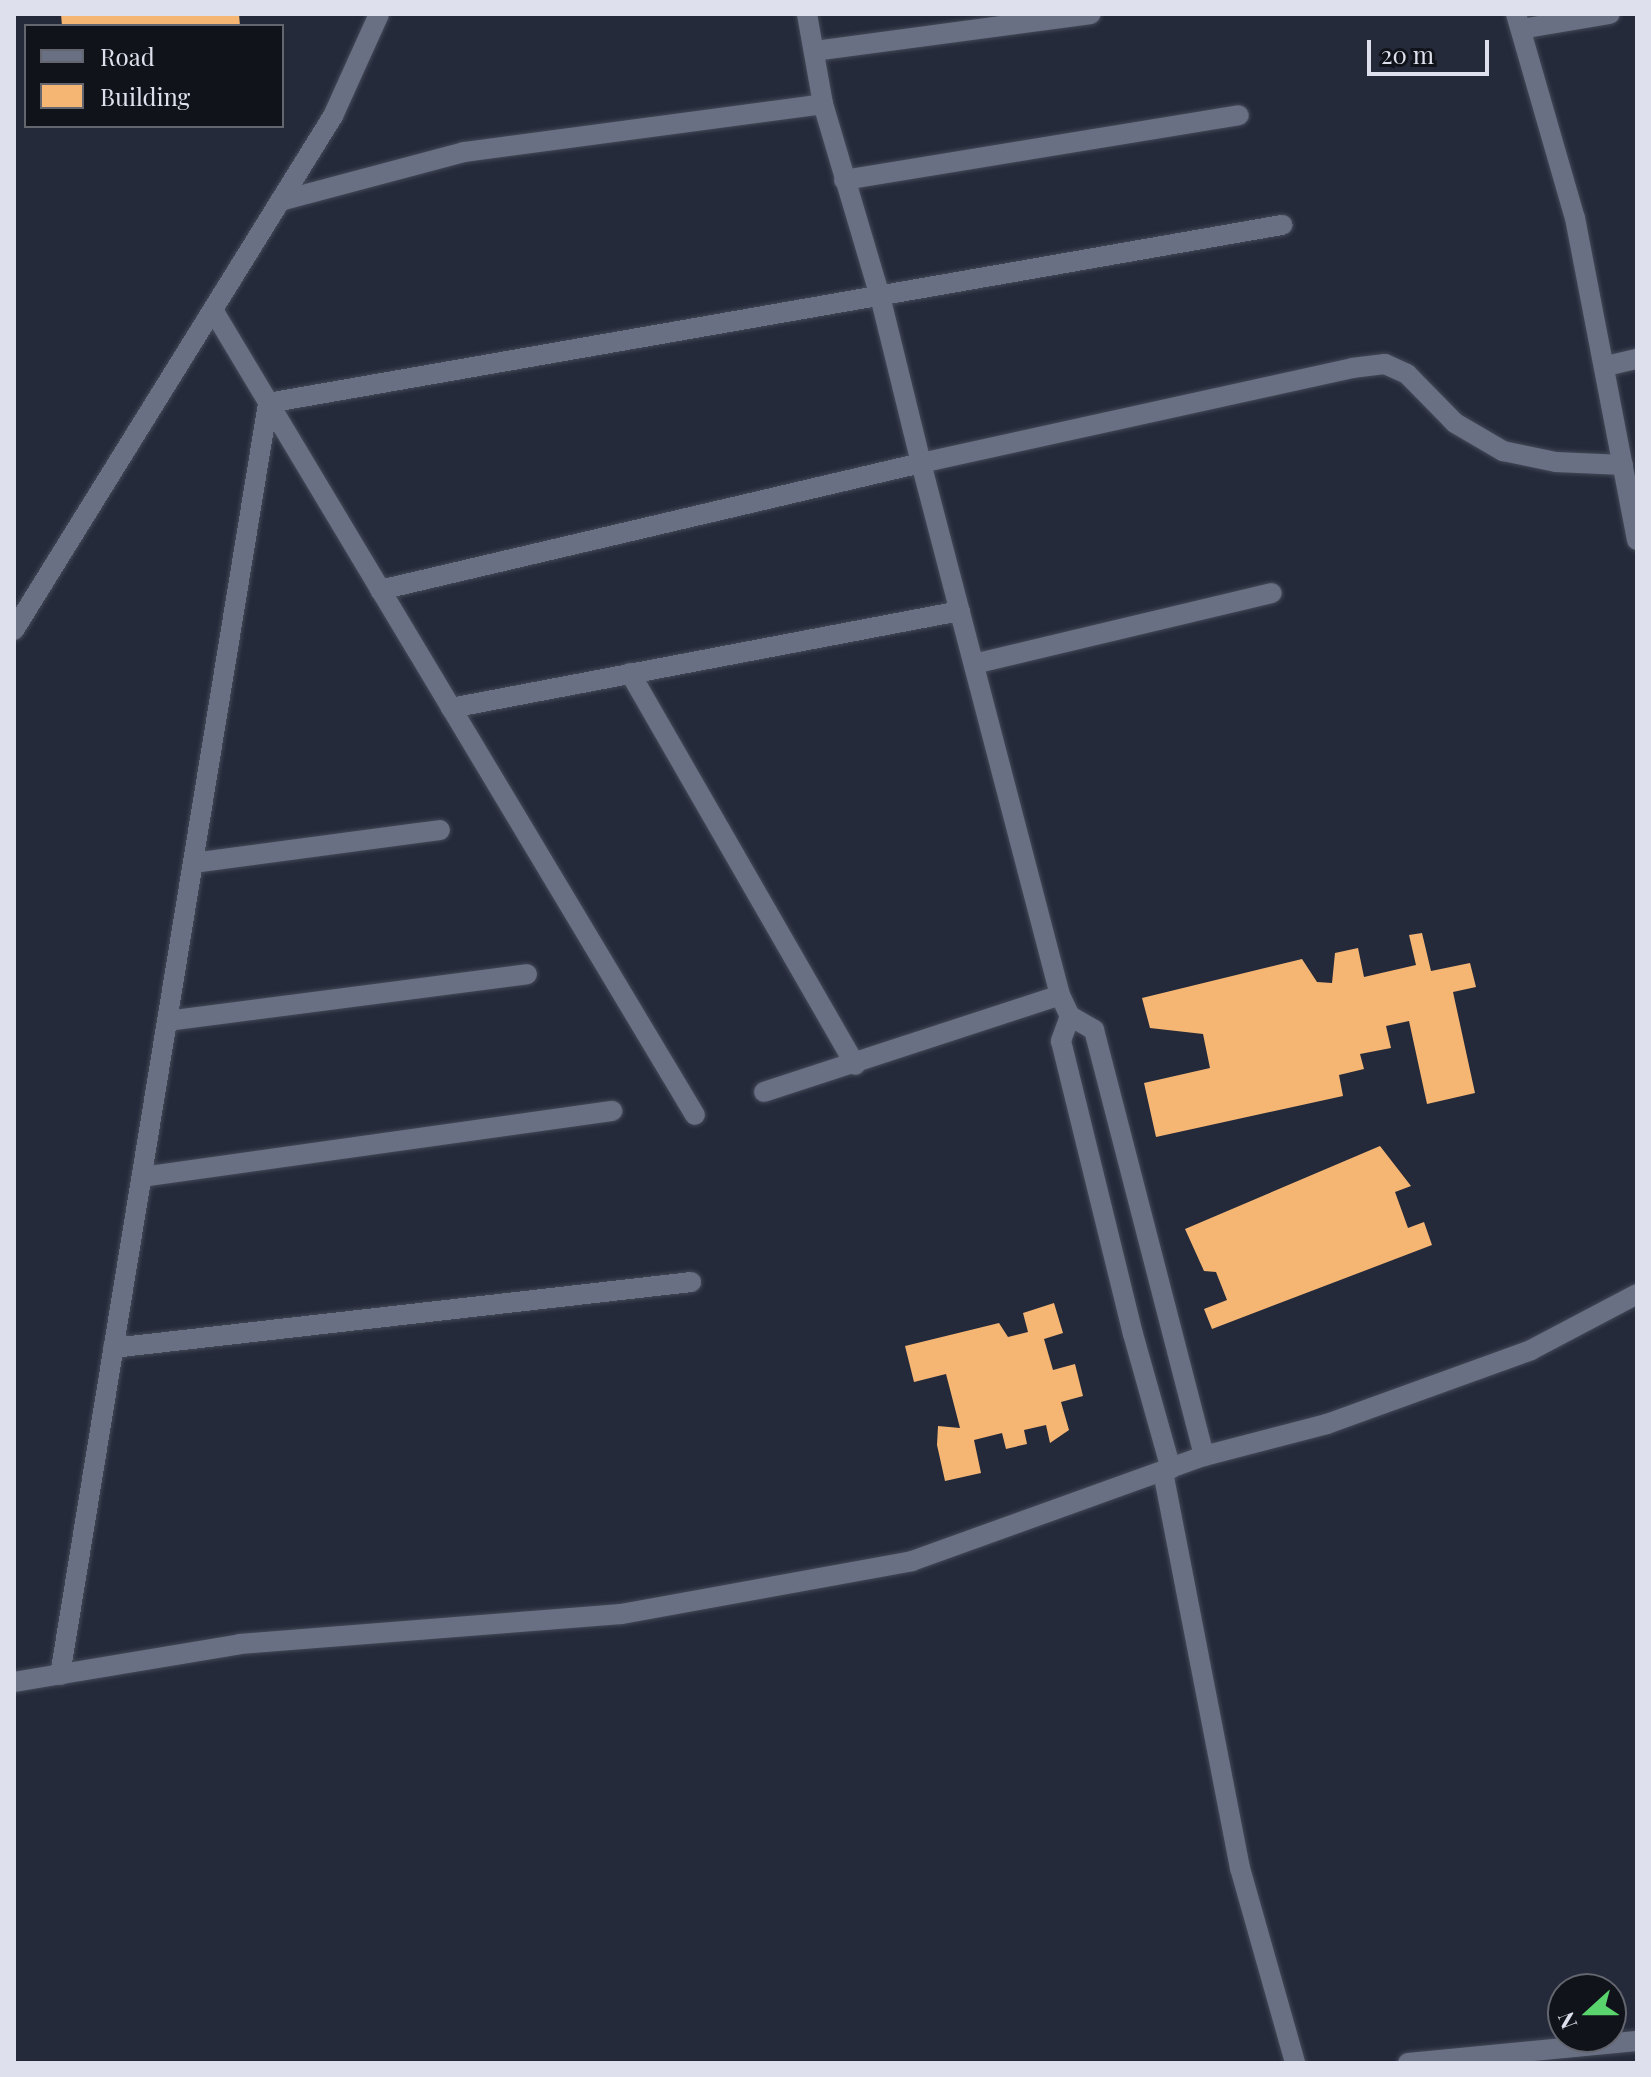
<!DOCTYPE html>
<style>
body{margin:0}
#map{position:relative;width:1651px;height:2077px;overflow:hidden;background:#252a3b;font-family:"Playfair Display",serif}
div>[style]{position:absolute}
.building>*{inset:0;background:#f5b674}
.roads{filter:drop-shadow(0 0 2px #444957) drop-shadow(0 0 2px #444957)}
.minor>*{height:20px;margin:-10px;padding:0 10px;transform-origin:10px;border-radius:10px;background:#6a7084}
span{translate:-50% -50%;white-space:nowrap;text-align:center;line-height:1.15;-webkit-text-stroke:8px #11131b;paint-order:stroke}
.frame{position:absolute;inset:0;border:16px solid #dee1ed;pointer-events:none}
.legend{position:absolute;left:24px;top:24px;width:260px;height:104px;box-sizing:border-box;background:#11131b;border:2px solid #63656f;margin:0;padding:10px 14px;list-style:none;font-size:24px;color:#dee1ed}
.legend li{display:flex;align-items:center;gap:16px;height:40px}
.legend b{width:40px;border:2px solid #63656f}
.north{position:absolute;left:1547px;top:1973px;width:80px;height:80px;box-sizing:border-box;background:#11131b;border:2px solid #63656f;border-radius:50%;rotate:249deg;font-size:22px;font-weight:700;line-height:32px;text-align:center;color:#dee1ed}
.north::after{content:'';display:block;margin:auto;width:28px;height:36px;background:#5ad56e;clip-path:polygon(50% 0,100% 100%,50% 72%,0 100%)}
.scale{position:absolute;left:1367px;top:40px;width:122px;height:36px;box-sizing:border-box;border:4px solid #dee1ed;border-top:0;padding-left:10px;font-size:24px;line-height:28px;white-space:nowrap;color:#dee1ed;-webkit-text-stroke:6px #11131b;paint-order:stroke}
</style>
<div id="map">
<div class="building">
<i style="clip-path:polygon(61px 14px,239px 14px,240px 26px,62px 26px)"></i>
<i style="clip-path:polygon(1422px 933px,1431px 971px,1470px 963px,1476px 987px,1453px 992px,1475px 1093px,1427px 1104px,1409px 1021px,1386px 1026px,1391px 1048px,1360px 1054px,1364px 1069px,1339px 1075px,1343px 1096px,1156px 1137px,1144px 1083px,1210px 1068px,1203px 1034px,1150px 1028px,1142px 998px,1302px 959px,1317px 982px,1332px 983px,1335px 953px,1358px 948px,1364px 977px,1416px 965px,1409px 935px)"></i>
<i style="clip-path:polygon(1380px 1146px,1411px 1186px,1395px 1192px,1408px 1228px,1424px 1222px,1432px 1245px,1212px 1329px,1204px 1309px,1227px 1300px,1216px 1272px,1204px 1271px,1185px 1229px)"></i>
<i style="clip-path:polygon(1054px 1303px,1063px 1333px,1044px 1339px,1053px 1370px,1075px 1364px,1083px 1396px,1061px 1402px,1069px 1430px,1050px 1443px,1046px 1425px,1024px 1430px,1027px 1444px,1006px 1449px,1002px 1433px,974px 1440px,981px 1473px,945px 1481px,937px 1445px,938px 1426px,960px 1428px,946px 1374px,914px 1382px,905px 1346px,999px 1323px,1008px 1337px,1028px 1332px,1023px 1313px)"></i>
</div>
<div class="roads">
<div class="minor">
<i style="left:807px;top:14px;width:91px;rotate:79.9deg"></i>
<i style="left:1516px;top:14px;width:212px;rotate:73.9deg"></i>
<i style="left:1575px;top:218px;width:328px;rotate:79.1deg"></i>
<i style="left:1521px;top:29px;width:90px;rotate:-9.6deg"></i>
<i style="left:814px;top:51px;width:279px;rotate:-7.6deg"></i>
<i style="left:844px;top:180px;width:400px;rotate:-9.3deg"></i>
<i style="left:280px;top:201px;width:190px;rotate:-14.9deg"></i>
<i style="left:464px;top:152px;width:362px;rotate:-7.6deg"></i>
<i style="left:823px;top:104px;width:200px;rotate:73.5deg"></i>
<i style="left:880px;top:296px;width:172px;rotate:76.2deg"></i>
<i style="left:921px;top:463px;width:550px;rotate:75.36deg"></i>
<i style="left:1060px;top:995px;width:23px;rotate:65deg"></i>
<i style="left:1070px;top:1016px;width:28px;rotate:30deg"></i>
<i style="left:1094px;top:1030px;width:440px;rotate:75.5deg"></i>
<i style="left:213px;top:310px;width:938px;rotate:59.09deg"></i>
<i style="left:1606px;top:366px;width:32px;rotate:-13deg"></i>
<i style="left:380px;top:590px;width:556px;rotate:-13.21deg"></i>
<i style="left:921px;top:463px;width:441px;rotate:-12.4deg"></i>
<i style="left:1352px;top:368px;width:33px;rotate:-7deg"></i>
<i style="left:1385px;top:364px;width:24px;rotate:24deg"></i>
<i style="left:1407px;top:374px;width:69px;rotate:45.6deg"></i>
<i style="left:1455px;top:423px;width:56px;rotate:30.3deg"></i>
<i style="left:1503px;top:451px;width:54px;rotate:11.7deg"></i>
<i style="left:1556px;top:462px;width:67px;rotate:2.6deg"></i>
<i style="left:14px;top:630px;width:605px;rotate:-58.18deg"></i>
<i style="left:333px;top:116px;width:112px;rotate:-65.7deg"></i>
<i style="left:974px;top:664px;width:306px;rotate:-13.4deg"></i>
<i style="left:630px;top:673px;width:452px;rotate:60.1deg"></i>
<i style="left:451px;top:708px;width:518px;rotate:-10.79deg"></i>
<i style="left:193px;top:863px;width:249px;rotate:-7.6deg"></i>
<i style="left:1070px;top:1016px;width:27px;rotate:110deg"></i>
<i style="left:1061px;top:1041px;width:302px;rotate:76.2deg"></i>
<i style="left:1133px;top:1334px;width:140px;rotate:74.3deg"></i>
<i style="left:167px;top:1021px;width:363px;rotate:-7.4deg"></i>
<i style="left:764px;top:1092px;width:311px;rotate:-18.1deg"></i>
<i style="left:142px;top:1177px;width:475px;rotate:-8deg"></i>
<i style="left:113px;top:1348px;width:582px;rotate:-6.51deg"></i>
<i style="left:1163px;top:1472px;width:403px;rotate:79deg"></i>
<i style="left:1240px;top:1868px;width:203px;rotate:74.2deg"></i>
<i style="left:60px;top:1675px;width:1289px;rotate:-80.71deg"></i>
<i style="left:268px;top:403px;width:1030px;rotate:-9.96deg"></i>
<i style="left:14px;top:1682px;width:229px;rotate:-9.5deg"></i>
<i style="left:240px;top:1644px;width:382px;rotate:-4.5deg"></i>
<i style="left:621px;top:1614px;width:296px;rotate:-10.3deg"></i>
<i style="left:912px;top:1561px;width:310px;rotate:-19.8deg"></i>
<i style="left:1204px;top:1456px;width:127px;rotate:-14.6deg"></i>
<i style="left:1327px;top:1424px;width:217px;rotate:-19.9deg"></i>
<i style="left:1531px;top:1350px;width:120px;rotate:-27.8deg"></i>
<i style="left:1408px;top:2063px;width:230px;rotate:-5.5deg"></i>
</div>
</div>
<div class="frame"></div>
<ul class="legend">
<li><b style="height:10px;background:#6a7084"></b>Road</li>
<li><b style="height:22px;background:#f5b674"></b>Building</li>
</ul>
<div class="north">N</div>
<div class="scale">20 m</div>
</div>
